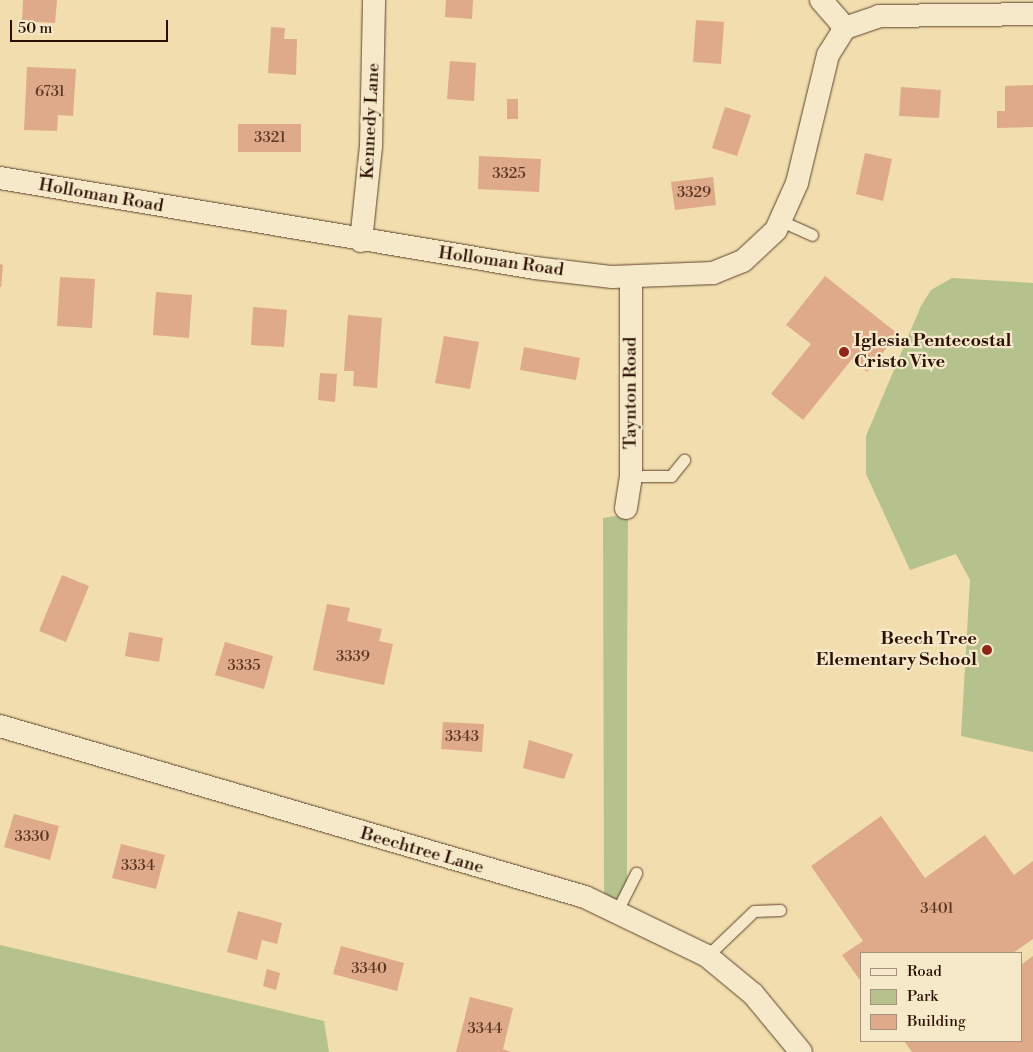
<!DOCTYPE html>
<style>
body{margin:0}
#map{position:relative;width:1033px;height:1052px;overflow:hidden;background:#f1ddad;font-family:"Libre Bodoni",serif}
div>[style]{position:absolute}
.green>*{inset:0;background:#b6c28d}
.building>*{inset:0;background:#dfaa89}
.roads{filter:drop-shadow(0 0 1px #5f432e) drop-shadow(0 0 1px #5f432e)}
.lane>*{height:11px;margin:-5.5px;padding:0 5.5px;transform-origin:5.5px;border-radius:5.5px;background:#f6e9ca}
.street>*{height:22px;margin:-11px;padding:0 11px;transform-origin:11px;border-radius:11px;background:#f6e9ca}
.dots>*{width:14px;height:14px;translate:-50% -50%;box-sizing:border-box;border:2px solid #f6e9ca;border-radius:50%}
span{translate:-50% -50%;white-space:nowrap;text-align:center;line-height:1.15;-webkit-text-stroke:4.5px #f6e9ca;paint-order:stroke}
.number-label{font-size:15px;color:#5a3624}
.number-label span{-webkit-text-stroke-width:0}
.street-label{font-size:18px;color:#2e1003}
.poi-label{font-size:18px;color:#2e1003;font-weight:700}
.left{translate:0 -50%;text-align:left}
.right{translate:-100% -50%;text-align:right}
.legend{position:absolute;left:860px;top:952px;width:162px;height:90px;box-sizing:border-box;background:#f6e9ca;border:1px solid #a6927a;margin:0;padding:6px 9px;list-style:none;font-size:15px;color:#2e1003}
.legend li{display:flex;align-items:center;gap:10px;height:25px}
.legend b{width:25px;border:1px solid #a6927a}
.scale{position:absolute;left:10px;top:20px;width:158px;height:22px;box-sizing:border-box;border:2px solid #2e1003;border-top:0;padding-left:6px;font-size:15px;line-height:18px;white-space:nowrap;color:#2e1003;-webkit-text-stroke:4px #f6e9ca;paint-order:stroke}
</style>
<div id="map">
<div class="green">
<i style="clip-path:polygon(952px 278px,1033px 283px,1033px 752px,961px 736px,970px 580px,956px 554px,910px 570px,866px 474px,866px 436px,921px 306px,931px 290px)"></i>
<i style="clip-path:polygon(628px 514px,627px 679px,627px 915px,606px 914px,604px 888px,603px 518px)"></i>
<i style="clip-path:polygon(0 945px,324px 1021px,329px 1052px,0 1052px)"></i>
</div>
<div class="building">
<i style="clip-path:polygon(23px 0,57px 0,55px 23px,22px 21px)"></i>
<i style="clip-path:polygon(446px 0,473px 0,472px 19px,445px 17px)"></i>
<i style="clip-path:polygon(696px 20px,724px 22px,721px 64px,693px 62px)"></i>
<i style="clip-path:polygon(271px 27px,285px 28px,284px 39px,297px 39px,296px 75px,268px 73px)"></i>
<i style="clip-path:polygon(450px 61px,476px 63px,474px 101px,447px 99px)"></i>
<i style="clip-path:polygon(27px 67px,76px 69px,73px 116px,58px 115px,57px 131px,24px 130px)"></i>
<i style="clip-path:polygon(1033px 85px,1033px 127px,997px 128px,997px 111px,1005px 111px,1005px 86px)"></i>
<i style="clip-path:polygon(901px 87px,941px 90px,939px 118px,899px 116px)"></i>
<i style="clip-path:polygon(507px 99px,518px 99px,518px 119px,507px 119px)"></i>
<i style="clip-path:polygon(725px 107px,751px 115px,737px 156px,712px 148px)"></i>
<i style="clip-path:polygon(238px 124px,301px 124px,301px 152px,238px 152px)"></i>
<i style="clip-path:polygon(865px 153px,892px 159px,883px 201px,856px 194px)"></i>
<i style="clip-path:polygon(479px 156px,541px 159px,539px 192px,478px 189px)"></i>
<i style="clip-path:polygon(713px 177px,716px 205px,675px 210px,671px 182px)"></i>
<i style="clip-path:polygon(0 264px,3px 265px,1px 287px,0 287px)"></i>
<i style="clip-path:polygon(825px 276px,898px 334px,867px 372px,852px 359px,803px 420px,771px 394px,811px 344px,786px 325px)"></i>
<i style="clip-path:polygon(60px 277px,95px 279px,92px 328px,57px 326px)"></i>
<i style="clip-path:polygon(156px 292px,192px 295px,189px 338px,153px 335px)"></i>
<i style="clip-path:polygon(253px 307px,287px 310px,284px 347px,251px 345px)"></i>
<i style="clip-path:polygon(348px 315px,382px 318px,377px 388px,353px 386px,354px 371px,344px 371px)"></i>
<i style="clip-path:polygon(444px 336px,479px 342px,470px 389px,435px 383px)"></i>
<i style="clip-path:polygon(524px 347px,580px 358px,576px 380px,520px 370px)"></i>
<i style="clip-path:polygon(320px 373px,337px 374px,335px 402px,318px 400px)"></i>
<i style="clip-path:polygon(62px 575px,89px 586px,66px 642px,39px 631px)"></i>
<i style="clip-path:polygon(327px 604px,350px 608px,347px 621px,382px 629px,379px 641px,393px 644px,384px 685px,313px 670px)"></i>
<i style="clip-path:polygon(129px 632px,163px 638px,159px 662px,125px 656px)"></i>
<i style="clip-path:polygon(225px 642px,273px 656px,264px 689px,215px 675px)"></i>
<i style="clip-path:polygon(443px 722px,484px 724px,482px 752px,441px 749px)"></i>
<i style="clip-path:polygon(529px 740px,573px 754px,564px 779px,523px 768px)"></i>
<i style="clip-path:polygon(14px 814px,59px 826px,50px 860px,4px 847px)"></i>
<i style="clip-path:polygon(881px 816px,925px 878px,985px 835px,1014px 875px,1033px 861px,1033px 939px,1013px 953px,862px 953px,862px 983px,842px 955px,863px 941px,811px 866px)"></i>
<i style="clip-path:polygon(121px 844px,165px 855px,156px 889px,112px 878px)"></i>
<i style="clip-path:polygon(238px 911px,282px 923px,277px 944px,262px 940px,257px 960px,227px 952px)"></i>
<i style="clip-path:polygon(341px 946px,404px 963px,397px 991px,333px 974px)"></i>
<i style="clip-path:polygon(1033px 956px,1033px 1052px,912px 1052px,904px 1041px,1022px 1041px,1022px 964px)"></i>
<i style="clip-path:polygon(267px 969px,280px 973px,276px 990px,263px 986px)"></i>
<i style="clip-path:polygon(470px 997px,513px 1008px,503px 1049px,511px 1052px,456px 1052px)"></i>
</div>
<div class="roads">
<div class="lane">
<i style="left:781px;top:221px;width:34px;rotate:24deg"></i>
<i style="left:631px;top:476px;width:40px"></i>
<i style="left:671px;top:476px;width:21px;rotate:-51deg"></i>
<i style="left:616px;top:913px;width:45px;rotate:-63.4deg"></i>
<i style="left:707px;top:956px;width:65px;rotate:-43.8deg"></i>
<i style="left:754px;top:911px;width:26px;rotate:-2deg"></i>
</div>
<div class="street">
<i style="left:821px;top:0;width:37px;rotate:49deg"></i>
<i style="left:0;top:178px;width:543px;rotate:9.55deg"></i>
<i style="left:535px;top:268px;width:78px;rotate:6.7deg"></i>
<i style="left:612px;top:277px;width:101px;rotate:-2.3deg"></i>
<i style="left:713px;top:273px;width:32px;rotate:-22deg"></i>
<i style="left:743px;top:261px;width:45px;rotate:-43.2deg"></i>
<i style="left:776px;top:230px;width:51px;rotate:-65.9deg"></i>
<i style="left:797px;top:183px;width:132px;rotate:-76.4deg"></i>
<i style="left:828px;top:55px;width:32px;rotate:-58deg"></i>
<i style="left:845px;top:28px;width:36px;rotate:-19deg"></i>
<i style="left:879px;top:16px;width:154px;rotate:-0.7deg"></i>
<i style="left:361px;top:241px;width:96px;rotate:-84deg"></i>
<i style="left:371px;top:146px;width:146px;rotate:-88.8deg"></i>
<i style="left:626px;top:508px;width:32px;rotate:-81deg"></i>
<i style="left:631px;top:476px;width:199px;rotate:-90deg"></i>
<i style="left:0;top:726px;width:609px;rotate:16.29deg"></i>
<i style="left:585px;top:897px;width:136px;rotate:25.8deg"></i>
<i style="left:707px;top:956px;width:60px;rotate:39.6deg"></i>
<i style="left:753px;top:994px;width:75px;rotate:50.4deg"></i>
</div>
</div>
<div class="dots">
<i style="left:844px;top:352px;background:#8f2418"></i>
<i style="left:987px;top:650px;background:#8f2418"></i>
</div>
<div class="number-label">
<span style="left:50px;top:92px">6731</span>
<span style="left:270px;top:138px">3321</span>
<span style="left:509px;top:174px">3325</span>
<span style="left:694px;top:193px">3329</span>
<span style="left:353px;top:657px">3339</span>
<span style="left:244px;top:666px">3335</span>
<span style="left:462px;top:737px">3343</span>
<span style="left:32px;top:837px">3330</span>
<span style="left:138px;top:866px">3334</span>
<span style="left:937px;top:909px">3401</span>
<span style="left:369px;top:969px">3340</span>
<span style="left:485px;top:1029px">3344</span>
</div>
<div class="street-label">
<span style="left:371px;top:121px;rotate:-87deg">Kennedy Lane</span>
<span style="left:101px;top:196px;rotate:10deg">Holloman Road</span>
<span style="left:501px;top:262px;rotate:8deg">Holloman Road</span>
<span style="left:631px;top:393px;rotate:-90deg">Taynton Road</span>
<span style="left:422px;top:851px;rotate:16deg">Beechtree Lane</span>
</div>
<div class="poi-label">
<span class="left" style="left:854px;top:352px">Iglesia Pentecostal<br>Cristo Vive</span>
<span class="right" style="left:977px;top:650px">Beech Tree<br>Elementary School</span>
</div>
<ul class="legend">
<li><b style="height:6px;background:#f6e9ca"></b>Road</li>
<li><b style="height:14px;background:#b6c28d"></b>Park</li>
<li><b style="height:14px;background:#dfaa89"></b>Building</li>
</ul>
<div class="scale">50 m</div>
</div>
